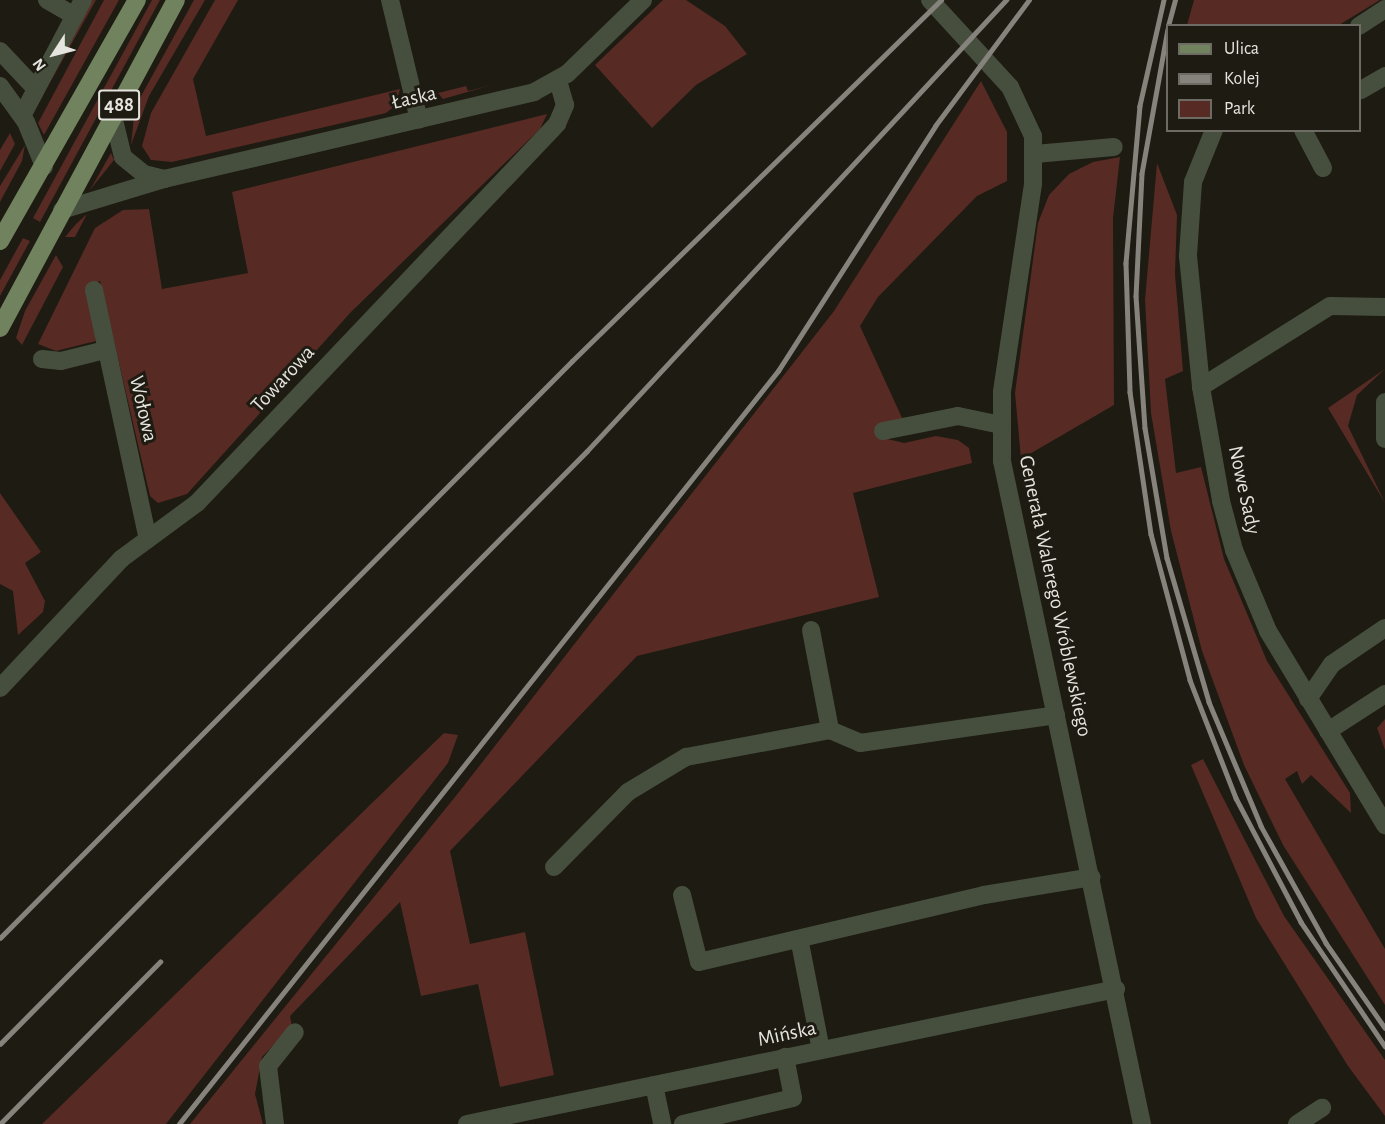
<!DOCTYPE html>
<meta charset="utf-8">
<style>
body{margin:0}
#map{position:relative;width:1385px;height:1124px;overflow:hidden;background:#1d1b12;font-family:"Alegreya Sans",sans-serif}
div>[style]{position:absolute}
.green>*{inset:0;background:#572a24}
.minor>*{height:18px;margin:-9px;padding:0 9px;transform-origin:9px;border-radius:9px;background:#464f3d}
.major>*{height:18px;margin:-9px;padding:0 9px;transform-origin:9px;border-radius:9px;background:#71835e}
.rail>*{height:4.5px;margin:-2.25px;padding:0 2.25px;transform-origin:2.25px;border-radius:2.25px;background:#85837c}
span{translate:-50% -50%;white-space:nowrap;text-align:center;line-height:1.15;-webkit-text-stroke:6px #1d1b12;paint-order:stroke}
.shield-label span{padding:2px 4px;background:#1d1b12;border:2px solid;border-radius:4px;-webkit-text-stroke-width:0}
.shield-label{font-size:20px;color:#e5e4de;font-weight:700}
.street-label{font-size:21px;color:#e5e4de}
.legend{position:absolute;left:1166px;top:24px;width:195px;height:108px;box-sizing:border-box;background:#1d1b12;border:2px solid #6d6b64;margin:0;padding:8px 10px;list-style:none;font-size:18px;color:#e5e4de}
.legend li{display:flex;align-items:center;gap:12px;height:30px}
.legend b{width:30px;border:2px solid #6d6b64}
.north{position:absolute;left:24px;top:24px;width:60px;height:60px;-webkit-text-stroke:4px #1d1b12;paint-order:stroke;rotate:234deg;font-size:16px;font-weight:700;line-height:24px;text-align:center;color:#e5e4de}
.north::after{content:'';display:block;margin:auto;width:21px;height:27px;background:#e5e4de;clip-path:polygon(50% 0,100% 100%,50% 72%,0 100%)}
</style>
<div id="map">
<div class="green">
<i style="clip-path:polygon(89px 0,96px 0,33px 113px)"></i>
<i style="clip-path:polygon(104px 0,119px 0,44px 135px,38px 123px)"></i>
<i style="clip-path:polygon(152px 0,160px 0,40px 222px,33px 218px)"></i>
<i style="clip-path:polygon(194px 0,205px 0,149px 96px,131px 145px,135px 107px)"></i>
<i style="clip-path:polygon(215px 0,238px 0,193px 79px,206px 136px,400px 89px,396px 105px,386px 113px,172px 162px,151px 160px,142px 146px,151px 113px)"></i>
<i style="clip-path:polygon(663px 0,686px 0,725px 26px,747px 54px,696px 85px,652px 128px,595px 65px)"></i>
<i style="clip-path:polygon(1194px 0,1380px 0,1339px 25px,1187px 25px)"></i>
<i style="clip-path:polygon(981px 81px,1007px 132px,1007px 181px,977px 196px,878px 297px,860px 326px,903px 420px,883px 438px,904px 443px,936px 436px,958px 440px,969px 448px,972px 463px,853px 493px,879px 597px,637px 656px,450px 851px,470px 944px,525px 932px,554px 1075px,500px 1087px,478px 984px,421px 996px,400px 902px,290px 1016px,292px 1026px,262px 1057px,255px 1094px,263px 1124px,190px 1124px,459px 792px,834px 311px)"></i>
<i style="clip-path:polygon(492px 85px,443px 99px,438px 93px,466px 86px,468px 91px)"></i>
<i style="clip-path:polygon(547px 114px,540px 129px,351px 312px,187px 494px,158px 503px,150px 496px,100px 281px,86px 286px,96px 341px,56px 351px,38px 344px,95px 228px,123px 210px,149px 209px,162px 289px,248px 273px,232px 192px)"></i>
<i style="clip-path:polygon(10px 133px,15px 144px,0 171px,0 150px)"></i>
<i style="clip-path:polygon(25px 145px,22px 161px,0 202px,0 186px)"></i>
<i style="clip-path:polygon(111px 153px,114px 160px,90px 190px)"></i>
<i style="clip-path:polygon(1120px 157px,1113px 218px,1114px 405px,1021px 459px,1015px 393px,1038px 223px,1049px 195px,1069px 174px,1093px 162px)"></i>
<i style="clip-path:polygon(1157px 163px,1177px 215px,1175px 274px,1183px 371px,1165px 379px,1176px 473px,1201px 467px,1224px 559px,1267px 661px,1350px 793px,1351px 813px,1311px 775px,1302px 784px,1297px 771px,1285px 779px,1385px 949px,1385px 1005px,1283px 845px,1244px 765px,1202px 651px,1171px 531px,1151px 413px,1145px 300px)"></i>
<i style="clip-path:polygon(87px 214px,75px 237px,65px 237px,76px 224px)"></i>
<i style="clip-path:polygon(23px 238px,30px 241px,0 296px,0 280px)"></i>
<i style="clip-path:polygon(56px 255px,63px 267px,22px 345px,16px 338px,25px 311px)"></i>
<i style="clip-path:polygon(1385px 369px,1357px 395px,1348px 426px,1385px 503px,1328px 408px)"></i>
<i style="clip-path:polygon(0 493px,41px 552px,25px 563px,45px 601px,43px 612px,18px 635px,13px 591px,0 584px)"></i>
<i style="clip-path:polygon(1385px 719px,1385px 750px,1377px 728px)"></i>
<i style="clip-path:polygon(444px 733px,458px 735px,448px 763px,166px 1124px,42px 1124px)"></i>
<i style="clip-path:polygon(1203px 759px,1284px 916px,1385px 1060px,1385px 1116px,1348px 1066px,1256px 918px,1191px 765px)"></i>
</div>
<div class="minor">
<i style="left:47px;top:0;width:32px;rotate:30deg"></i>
<i style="left:390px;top:0;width:123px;rotate:76.4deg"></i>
<i style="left:930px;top:0;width:118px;rotate:47.4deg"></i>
<i style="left:1010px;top:87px;width:54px;rotate:64.9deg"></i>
<i style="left:1033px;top:136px;width:48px;rotate:90deg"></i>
<i style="left:1033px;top:184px;width:210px;rotate:98.5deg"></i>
<i style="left:1002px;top:392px;width:69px;rotate:90deg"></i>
<i style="left:1002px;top:461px;width:678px;rotate:78.08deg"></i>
<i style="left:1359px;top:26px;width:31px;rotate:-33deg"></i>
<i style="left:0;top:51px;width:50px;rotate:46.6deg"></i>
<i style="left:0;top:86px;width:44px;rotate:54.2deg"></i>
<i style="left:26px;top:122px;width:48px;rotate:67.8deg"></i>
<i style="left:1361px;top:90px;width:28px;rotate:-30deg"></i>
<i style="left:22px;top:116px;width:131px;rotate:-62.3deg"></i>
<i style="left:113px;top:116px;width:42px;rotate:76.3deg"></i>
<i style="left:123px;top:157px;width:27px;rotate:39deg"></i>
<i style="left:144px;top:174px;width:21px;rotate:14deg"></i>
<i style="left:1214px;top:130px;width:56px;rotate:112deg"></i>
<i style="left:1193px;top:182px;width:74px;rotate:93.9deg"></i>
<i style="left:1188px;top:256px;width:132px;rotate:84.3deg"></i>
<i style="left:1201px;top:387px;width:116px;rotate:80deg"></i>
<i style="left:1221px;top:501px;width:51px;rotate:75.1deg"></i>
<i style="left:1234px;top:550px;width:88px;rotate:67.2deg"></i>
<i style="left:1268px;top:631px;width:227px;rotate:58.9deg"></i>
<i style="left:1303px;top:130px;width:43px;rotate:62.2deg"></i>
<i style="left:1035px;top:154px;width:79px;rotate:-5.1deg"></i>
<i style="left:62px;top:210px;width:107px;rotate:-16.9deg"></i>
<i style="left:164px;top:179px;width:380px;rotate:-13.2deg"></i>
<i style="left:534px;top:92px;width:38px;rotate:-29deg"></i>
<i style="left:567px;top:74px;width:106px;rotate:-44.2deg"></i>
<i style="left:94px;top:290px;width:255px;rotate:77.8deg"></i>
<i style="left:42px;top:359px;width:19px;rotate:6deg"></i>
<i style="left:61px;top:361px;width:45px;rotate:-14deg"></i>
<i style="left:1201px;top:387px;width:152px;rotate:-32.1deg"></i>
<i style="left:1330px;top:306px;width:55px;rotate:1deg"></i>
<i style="left:1385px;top:402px;width:37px;rotate:90deg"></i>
<i style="left:883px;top:431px;width:76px;rotate:-11.3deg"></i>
<i style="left:958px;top:416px;width:44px;rotate:11.8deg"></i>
<i style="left:811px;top:630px;width:102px;rotate:79.2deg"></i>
<i style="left:0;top:688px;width:177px;rotate:-46.8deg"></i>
<i style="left:121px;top:559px;width:94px;rotate:-36.4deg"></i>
<i style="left:197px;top:503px;width:523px;rotate:-46.47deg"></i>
<i style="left:557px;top:124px;width:21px;rotate:-67deg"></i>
<i style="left:565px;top:105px;width:26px;rotate:-106deg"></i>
<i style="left:1308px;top:699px;width:42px;rotate:-55.6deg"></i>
<i style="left:1332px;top:664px;width:64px;rotate:-34.2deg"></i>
<i style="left:1328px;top:731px;width:68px;rotate:-33deg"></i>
<i style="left:554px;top:867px;width:105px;rotate:-45.4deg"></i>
<i style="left:628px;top:792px;width:68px;rotate:-31.1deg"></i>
<i style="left:686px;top:757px;width:147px;rotate:-10.6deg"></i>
<i style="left:830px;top:730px;width:33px;rotate:23deg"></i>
<i style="left:860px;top:743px;width:198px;rotate:-8.1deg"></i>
<i style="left:682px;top:895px;width:69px;rotate:75.8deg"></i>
<i style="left:699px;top:962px;width:293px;rotate:-13.2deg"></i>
<i style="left:984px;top:895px;width:109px;rotate:-9.5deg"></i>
<i style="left:800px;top:943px;width:109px;rotate:78.9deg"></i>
<i style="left:654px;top:1085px;width:40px;rotate:78deg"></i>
<i style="left:275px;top:1124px;width:58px;rotate:-96.9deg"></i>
<i style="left:268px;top:1066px;width:43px;rotate:-51.5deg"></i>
<i style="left:467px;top:1124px;width:663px;rotate:-11.75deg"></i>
<i style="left:683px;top:1124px;width:113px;rotate:-13.3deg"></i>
<i style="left:793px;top:1098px;width:42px;rotate:-101deg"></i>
<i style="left:1297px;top:1124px;width:30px;rotate:-33deg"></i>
</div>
<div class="major">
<i style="left:0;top:241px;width:277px;rotate:-60.4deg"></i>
<i style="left:0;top:328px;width:372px;rotate:-61.8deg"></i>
</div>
<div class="rail">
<i style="left:1164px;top:0;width:109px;rotate:102.8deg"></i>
<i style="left:1140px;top:106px;width:158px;rotate:95.1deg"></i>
<i style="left:1126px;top:263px;width:129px;rotate:88.2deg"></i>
<i style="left:1130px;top:392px;width:144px;rotate:81.6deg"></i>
<i style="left:1151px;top:534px;width:151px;rotate:75deg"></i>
<i style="left:1190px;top:680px;width:127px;rotate:68.7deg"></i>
<i style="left:1236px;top:798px;width:140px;rotate:62.3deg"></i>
<i style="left:1301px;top:922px;width:150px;rotate:55.9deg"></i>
<i style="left:1168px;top:26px;width:27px;rotate:-75deg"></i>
<i style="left:1168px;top:29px;width:147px;rotate:100.2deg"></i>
<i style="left:1142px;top:174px;width:122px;rotate:92.8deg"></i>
<i style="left:1136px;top:296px;width:132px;rotate:86.1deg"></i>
<i style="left:1145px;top:428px;width:132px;rotate:80.4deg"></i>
<i style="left:1167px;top:558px;width:150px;rotate:73.7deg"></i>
<i style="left:1209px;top:702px;width:134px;rotate:67.2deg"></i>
<i style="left:1261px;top:826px;width:134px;rotate:60.9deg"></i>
<i style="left:1326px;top:943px;width:103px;rotate:55.2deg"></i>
<i style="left:0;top:938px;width:812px;rotate:-45.25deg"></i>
<i style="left:572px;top:361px;width:516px;rotate:-44.37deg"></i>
<i style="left:0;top:1044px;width:834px;rotate:-45.29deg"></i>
<i style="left:587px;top:451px;width:616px;rotate:-47.11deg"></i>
<i style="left:0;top:1124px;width:228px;rotate:-45.4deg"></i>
<i style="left:179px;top:1124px;width:962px;rotate:-51.5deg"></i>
<i style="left:778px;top:371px;width:291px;rotate:-57.3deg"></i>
<i style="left:935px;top:126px;width:157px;rotate:-53.3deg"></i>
</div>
<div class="shield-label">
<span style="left:119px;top:105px">488</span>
</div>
<div class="street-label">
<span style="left:414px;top:98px;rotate:-13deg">Łaska</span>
<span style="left:283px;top:379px;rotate:-47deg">Towarowa</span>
<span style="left:143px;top:409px;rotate:77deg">Wołowa</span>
<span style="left:1244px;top:490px;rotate:78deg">Nowe Sady</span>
<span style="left:1055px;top:596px;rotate:78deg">Generała Walerego Wróblewskiego</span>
<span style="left:787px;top:1034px;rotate:-12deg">Mińska</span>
</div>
<ul class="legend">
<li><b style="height:8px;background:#71835e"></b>Ulica</li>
<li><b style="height:8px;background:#85837c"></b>Kolej</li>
<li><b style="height:16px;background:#572a24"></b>Park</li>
</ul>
<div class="north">N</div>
</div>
